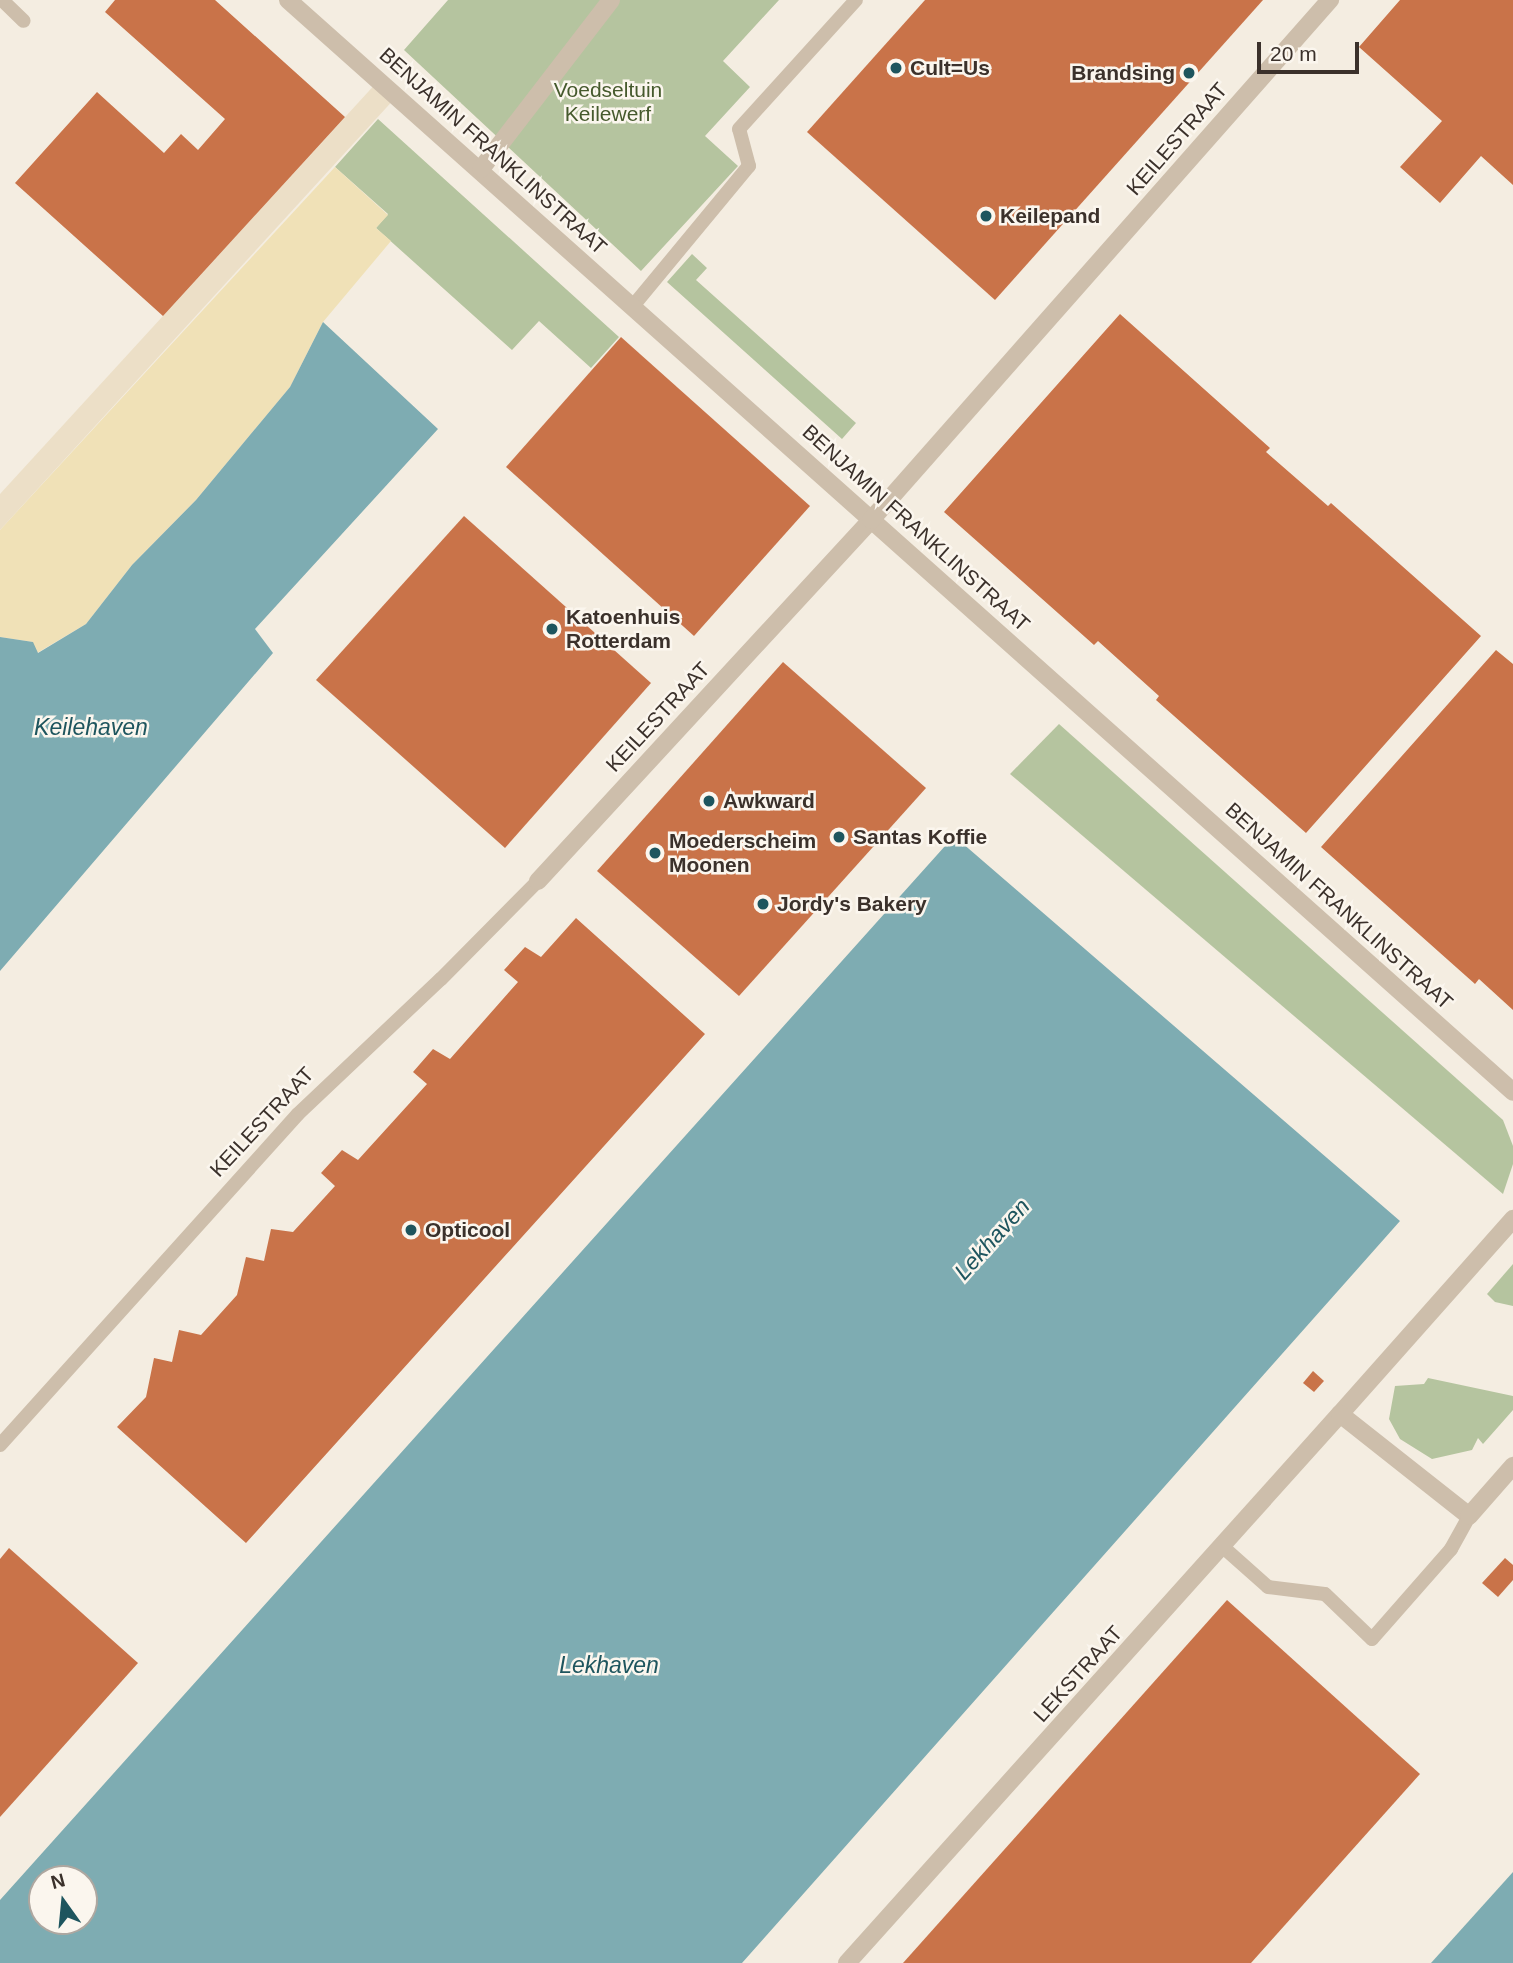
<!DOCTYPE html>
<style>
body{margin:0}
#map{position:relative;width:1513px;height:1963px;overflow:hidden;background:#f4ede1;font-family:Arial,sans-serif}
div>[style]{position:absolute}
.green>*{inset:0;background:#b5c49f}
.sand>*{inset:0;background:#f0e1b7}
.plaza>*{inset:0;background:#ecdfc7}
.water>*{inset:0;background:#7eacb2}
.building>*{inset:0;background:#c97349}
.lane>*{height:14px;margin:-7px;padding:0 7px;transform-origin:7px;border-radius:7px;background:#cdbeab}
.street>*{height:18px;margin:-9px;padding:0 9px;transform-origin:9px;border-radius:9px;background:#cdbeab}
.dots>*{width:19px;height:19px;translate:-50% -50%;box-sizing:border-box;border:4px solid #fbf6ee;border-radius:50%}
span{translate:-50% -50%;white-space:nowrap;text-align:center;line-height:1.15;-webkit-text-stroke:5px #fbf6ee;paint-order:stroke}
.poi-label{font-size:21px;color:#3b312b;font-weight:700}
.left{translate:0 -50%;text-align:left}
.right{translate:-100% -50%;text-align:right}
.park-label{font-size:21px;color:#465a2d}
.street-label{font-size:21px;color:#3b312b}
.water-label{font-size:23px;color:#1e555e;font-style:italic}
.north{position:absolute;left:28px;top:1865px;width:70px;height:70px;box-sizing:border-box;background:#fbf6ee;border:2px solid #aea7a0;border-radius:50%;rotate:345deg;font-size:19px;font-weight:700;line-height:28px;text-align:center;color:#3b312b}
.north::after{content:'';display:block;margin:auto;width:24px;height:32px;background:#1e555e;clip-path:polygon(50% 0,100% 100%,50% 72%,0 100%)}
.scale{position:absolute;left:1257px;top:42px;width:102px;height:32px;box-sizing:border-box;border:4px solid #3b312b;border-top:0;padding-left:9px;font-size:21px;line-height:24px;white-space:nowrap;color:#3b312b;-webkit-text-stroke:5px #fbf6ee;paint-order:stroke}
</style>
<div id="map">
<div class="green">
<i style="clip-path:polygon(448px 0,779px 0,723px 61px,750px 87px,705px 136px,738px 166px,641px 271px,404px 50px)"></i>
<i style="clip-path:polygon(378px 119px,619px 337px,591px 368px,539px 321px,512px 350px,376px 228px,388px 214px,335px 167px)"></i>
<i style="clip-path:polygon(692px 254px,707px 268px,696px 280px,856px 423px,842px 439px,667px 282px)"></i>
<i style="clip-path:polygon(1059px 724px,1503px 1120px,1513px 1146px,1513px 1164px,1503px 1194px,1010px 774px)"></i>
<i style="clip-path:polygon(1513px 1264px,1513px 1306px,1495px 1302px,1487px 1294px)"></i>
<i style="clip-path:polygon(1428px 1378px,1513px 1396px,1513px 1410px,1483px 1444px,1478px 1438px,1472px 1450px,1432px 1459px,1400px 1439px,1389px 1419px,1395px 1386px,1424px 1384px)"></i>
</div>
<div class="sand">
<i style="clip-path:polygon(335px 167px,388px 215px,376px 228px,391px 241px,323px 322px,290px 387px,196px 500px,132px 565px,86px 624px,37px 653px,32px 650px,33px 642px,0 637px,0 530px)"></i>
</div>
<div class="plaza">
<i style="clip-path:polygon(379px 80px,397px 96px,0 530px,0 494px)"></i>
</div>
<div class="water">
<i style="clip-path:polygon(323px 322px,438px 429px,255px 629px,273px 653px,0 971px,0 637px,33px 642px,38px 653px,86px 624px,132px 565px,196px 500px,290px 387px)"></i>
<i style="clip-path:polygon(evenodd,954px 836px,1400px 1221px,742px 1963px,0 1963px,0 1900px,954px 836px,42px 1879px,84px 1879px,84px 1921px,42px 1921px,42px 1879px)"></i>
<i style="clip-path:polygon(1513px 1872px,1513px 1963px,1431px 1963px)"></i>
</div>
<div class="building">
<i style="clip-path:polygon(115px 0,215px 0,345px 117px,163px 316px,15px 183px,97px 92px,164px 153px,181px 134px,198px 150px,225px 119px,105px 12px)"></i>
<i style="clip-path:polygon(925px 0,1263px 0,995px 300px,807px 132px)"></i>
<i style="clip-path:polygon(1400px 0,1513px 0,1513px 185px,1481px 156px,1440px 203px,1400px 167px,1442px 121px,1359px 47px)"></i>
<i style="clip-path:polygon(1120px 314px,1270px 448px,1266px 452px,1328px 506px,1331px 503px,1481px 636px,1306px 833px,1156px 700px,1159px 696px,1098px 641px,1094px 645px,944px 512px)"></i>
<i style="clip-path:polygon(621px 337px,810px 506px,694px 636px,506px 467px)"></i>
<i style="clip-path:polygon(464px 516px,651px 683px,505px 848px,316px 680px)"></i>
<i style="clip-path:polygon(1496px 650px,1513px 664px,1513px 1010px,1479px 979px,1475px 984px,1321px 847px)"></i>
<i style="clip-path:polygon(783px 662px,926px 788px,739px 996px,597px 871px)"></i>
<i style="clip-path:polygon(576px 918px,705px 1034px,246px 1543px,117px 1427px,146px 1397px,154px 1358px,172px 1362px,179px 1330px,201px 1335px,237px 1295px,246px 1257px,264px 1261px,271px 1229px,293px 1232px,335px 1186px,321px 1173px,342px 1150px,358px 1160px,427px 1084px,413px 1072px,433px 1049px,450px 1059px,518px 982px,504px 970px,525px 947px,541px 957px)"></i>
<i style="clip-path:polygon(1313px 1371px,1324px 1381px,1314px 1392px,1303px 1383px)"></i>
<i style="clip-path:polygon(9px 1548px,138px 1663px,0 1817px,0 1559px)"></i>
<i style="clip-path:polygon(1505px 1558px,1513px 1565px,1513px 1580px,1498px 1597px,1482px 1583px)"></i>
<i style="clip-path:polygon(1227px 1600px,1420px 1774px,1251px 1963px,903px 1963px)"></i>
</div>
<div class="lane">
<i style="left:2px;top:0;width:30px;rotate:44deg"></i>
<i style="left:633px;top:306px;width:182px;rotate:-50.4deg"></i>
<i style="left:749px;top:166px;width:38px;rotate:-105deg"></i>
<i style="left:739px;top:129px;width:174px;rotate:-47.8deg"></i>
<i style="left:0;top:1445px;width:445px;rotate:-48deg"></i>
<i style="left:298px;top:1114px;width:197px;rotate:-43.4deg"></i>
<i style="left:441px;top:979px;width:138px;rotate:-45.3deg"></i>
<i style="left:1223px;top:1547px;width:60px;rotate:41.6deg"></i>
<i style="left:1268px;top:1587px;width:57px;rotate:7deg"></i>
<i style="left:1325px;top:1594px;width:65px;rotate:43.8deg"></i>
<i style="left:1372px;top:1639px;width:120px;rotate:-48.7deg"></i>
<i style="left:1451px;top:1549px;width:38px;rotate:-61deg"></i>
</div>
<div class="street">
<i style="left:288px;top:0;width:1641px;rotate:41.71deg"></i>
<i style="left:481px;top:169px;width:213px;rotate:-52.4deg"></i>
<i style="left:538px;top:881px;width:491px;rotate:-47.3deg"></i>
<i style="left:871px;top:520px;width:694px;rotate:-48.57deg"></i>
<i style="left:1340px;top:1414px;width:261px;rotate:-48.4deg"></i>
<i style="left:847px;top:1963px;width:738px;rotate:-48.08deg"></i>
<i style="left:1340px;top:1414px;width:164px;rotate:38.3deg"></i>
<i style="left:1469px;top:1516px;width:67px;rotate:-48.7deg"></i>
</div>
<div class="dots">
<i style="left:896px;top:68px;background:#1e555e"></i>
<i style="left:1189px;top:73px;background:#1e555e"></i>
<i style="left:986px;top:216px;background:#1e555e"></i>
<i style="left:552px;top:629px;background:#1e555e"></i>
<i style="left:709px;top:801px;background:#1e555e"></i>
<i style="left:839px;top:837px;background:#1e555e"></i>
<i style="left:655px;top:853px;background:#1e555e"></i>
<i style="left:763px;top:904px;background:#1e555e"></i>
<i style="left:411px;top:1230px;background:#1e555e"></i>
</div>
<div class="poi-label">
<span class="left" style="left:910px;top:68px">Cult=Us</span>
<span class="right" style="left:1175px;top:73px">Brandsing</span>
<span class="left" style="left:1000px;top:216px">Keilepand</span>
<span class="left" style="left:566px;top:629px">Katoenhuis<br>Rotterdam</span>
<span class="left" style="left:723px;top:801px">Awkward</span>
<span class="left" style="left:853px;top:837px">Santas Koffie</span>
<span class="left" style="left:669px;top:853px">Moederscheim<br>Moonen</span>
<span class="left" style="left:777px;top:904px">Jordy's Bakery</span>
<span class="left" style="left:425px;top:1230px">Opticool</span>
</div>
<div class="park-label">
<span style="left:608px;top:102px">Voedseltuin<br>Keilewerf</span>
</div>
<div class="street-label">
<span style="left:1177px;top:139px;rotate:-49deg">KEILESTRAAT</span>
<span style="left:493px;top:151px;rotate:42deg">BENJAMIN FRANKLINSTRAAT</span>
<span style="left:916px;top:528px;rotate:42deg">BENJAMIN FRANKLINSTRAAT</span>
<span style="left:658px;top:717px;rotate:-47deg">KEILESTRAAT</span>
<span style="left:1339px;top:906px;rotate:42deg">BENJAMIN FRANKLINSTRAAT</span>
<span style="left:262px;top:1122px;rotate:-47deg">KEILESTRAAT</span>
<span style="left:1078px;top:1674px;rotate:-48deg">LEKSTRAAT</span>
</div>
<div class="water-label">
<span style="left:91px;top:727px">Keilehaven</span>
<span style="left:992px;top:1239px;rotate:-48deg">Lekhaven</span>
<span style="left:609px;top:1665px">Lekhaven</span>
</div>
<div class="north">N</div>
<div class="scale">20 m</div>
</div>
